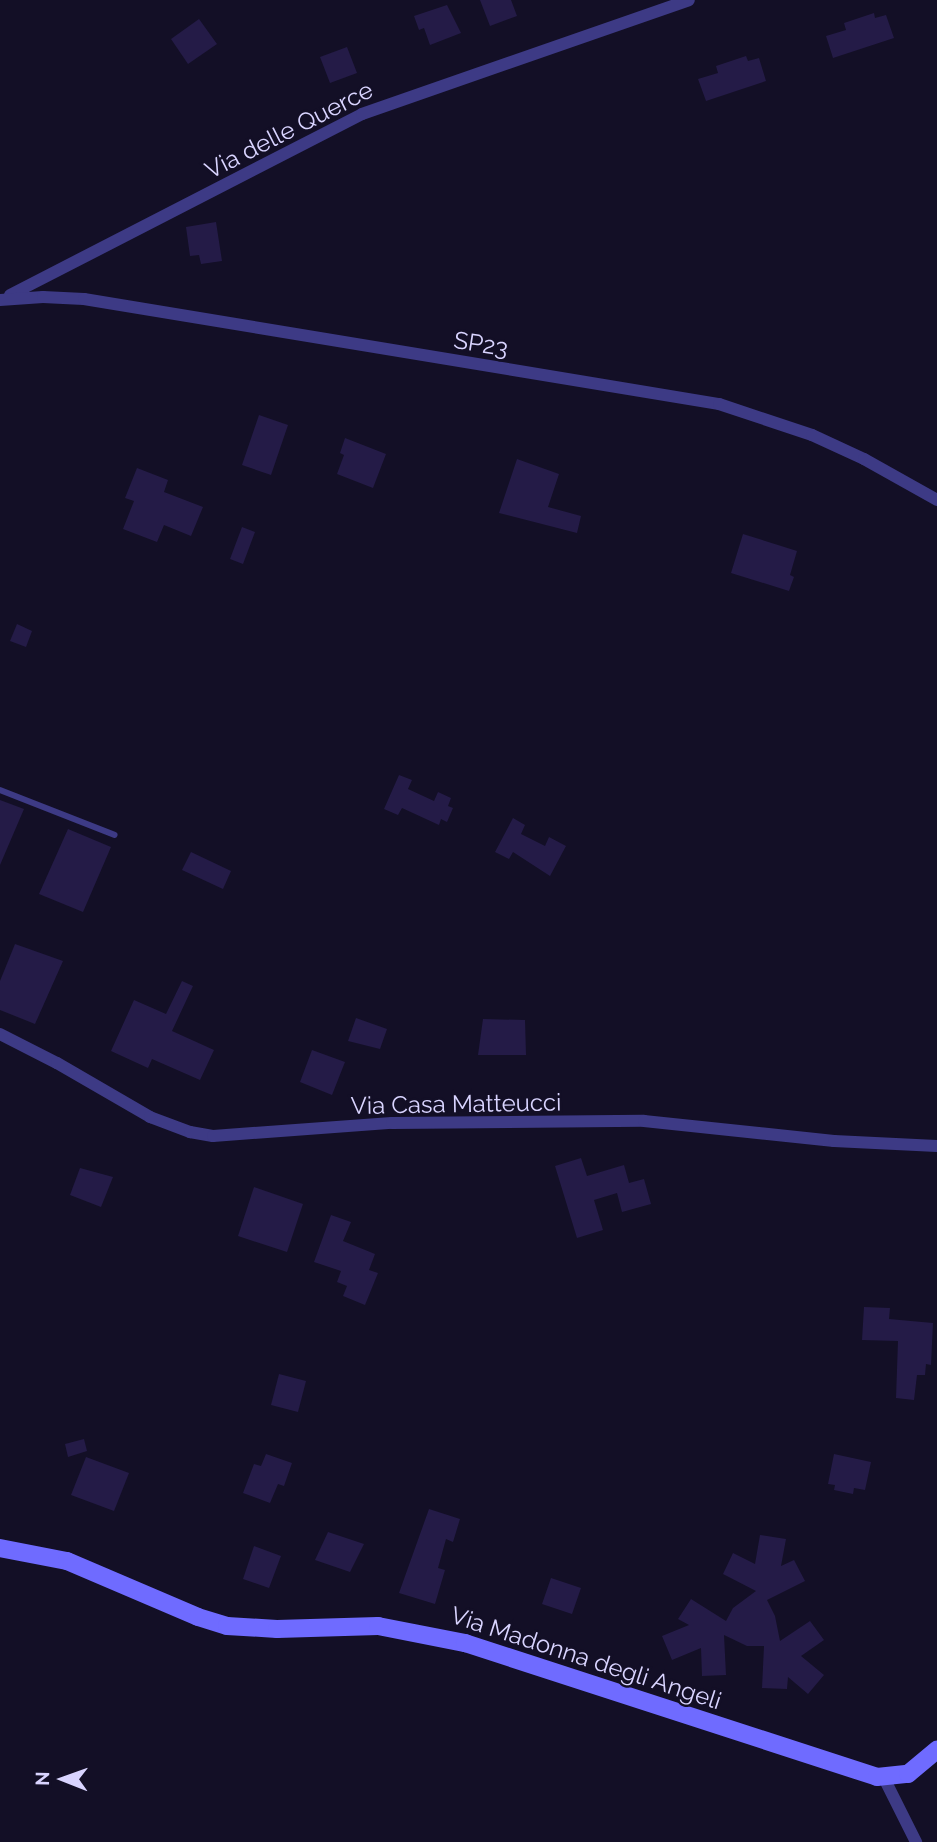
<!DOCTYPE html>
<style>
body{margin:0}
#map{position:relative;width:937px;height:1842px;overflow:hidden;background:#130f26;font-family:Raleway,sans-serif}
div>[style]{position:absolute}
.building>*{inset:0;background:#241b47}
.lane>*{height:6px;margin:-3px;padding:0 3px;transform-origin:3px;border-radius:3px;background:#3d3a85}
.street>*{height:12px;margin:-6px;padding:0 6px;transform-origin:6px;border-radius:6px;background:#3d3a85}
.secondary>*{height:18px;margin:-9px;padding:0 9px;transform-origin:9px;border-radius:9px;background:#6f6bff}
span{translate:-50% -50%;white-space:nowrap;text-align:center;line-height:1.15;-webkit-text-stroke:5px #130f26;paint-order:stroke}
.street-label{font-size:24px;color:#d9d4ff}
.north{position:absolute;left:28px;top:1744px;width:70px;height:70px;-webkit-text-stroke:5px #130f26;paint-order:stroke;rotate:271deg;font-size:19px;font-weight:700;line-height:28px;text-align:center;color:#d9d4ff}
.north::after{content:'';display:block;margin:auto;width:24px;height:32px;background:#d9d4ff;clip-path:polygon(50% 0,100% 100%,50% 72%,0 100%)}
</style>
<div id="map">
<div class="building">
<i style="clip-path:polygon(480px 0,511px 0,517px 16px,490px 26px)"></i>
<i style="clip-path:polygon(447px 5px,461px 33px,430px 45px,424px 28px,419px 30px,414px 16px)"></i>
<i style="clip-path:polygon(874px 13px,875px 18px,886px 15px,894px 38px,833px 58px,826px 36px,846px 30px,844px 23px)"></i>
<i style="clip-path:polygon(199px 19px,217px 44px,188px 64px,171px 39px)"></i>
<i style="clip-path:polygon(347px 47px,357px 73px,330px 83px,320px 57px)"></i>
<i style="clip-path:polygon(746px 56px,748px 61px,759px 58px,766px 81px,706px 101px,698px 79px,718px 73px,716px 66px)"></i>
<i style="clip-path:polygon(216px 222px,222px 261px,201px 264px,199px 255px,190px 256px,186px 227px)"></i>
<i style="clip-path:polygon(259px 415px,288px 425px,271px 475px,242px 465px)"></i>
<i style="clip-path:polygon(345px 438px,386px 454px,373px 488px,337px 474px,344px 455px,340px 453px)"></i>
<i style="clip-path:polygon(517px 459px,559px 474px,548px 507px,581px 516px,577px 533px,499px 513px)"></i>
<i style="clip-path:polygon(137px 468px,168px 480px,164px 492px,203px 507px,191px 536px,164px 525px,157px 542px,123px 529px,134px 501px,125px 498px)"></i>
<i style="clip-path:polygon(242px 527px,255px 532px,243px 564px,230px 559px)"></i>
<i style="clip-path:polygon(743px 534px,797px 551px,790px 575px,794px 577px,789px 591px,731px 573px)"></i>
<i style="clip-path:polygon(17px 624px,32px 631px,26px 647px,10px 641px)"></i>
<i style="clip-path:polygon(399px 775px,412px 780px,408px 789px,434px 801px,438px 792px,451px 798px,448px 806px,453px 808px,447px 822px,441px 819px,439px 825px,402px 808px,398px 815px,384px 809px)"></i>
<i style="clip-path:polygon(0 800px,24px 809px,0 865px)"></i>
<i style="clip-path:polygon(513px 818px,525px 825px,521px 834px,545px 846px,549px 837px,566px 846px,550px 876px,513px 852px,509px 859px,495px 852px)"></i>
<i style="clip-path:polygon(68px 829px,111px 847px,83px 912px,39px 894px)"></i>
<i style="clip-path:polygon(191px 852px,231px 871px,223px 889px,182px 870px)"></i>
<i style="clip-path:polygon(15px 944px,63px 961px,35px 1024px,0 1010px,0 981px)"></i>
<i style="clip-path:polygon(182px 981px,193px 986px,172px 1031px,214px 1050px,200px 1080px,152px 1059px,148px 1068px,111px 1051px,134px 1000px,166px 1014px)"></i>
<i style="clip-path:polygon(356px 1018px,387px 1029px,380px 1049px,348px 1041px)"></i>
<i style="clip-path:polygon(483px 1019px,525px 1020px,526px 1055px,478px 1055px)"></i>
<i style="clip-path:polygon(312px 1050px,345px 1062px,332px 1095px,300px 1082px)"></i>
<i style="clip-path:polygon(581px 1158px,587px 1176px,624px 1165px,629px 1183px,644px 1179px,651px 1204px,622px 1212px,617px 1193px,594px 1200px,603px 1230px,577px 1238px,555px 1166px)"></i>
<i style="clip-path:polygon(80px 1168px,113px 1177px,101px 1207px,70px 1195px)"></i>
<i style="clip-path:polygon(254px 1187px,303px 1204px,287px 1252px,238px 1236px)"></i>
<i style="clip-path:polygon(331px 1215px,351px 1222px,343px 1241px,375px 1254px,369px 1270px,378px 1273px,365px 1305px,343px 1296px,347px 1286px,337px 1282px,341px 1271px,314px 1262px)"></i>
<i style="clip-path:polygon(864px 1307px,890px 1308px,889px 1319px,933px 1323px,931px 1365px,926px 1364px,925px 1375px,917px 1375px,914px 1400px,896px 1398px,898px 1341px,862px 1340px)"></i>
<i style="clip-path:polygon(279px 1374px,306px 1381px,298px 1412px,271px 1405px)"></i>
<i style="clip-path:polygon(84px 1439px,87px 1451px,68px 1457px,65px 1444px)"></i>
<i style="clip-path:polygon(266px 1454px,292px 1463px,284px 1486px,278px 1484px,270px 1503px,243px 1493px,254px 1464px,261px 1466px)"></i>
<i style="clip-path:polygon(834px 1454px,871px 1462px,865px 1490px,854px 1488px,853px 1494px,834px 1490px,835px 1485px,828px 1484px)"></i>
<i style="clip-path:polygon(86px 1457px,129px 1473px,114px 1511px,71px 1495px)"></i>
<i style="clip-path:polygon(429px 1509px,460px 1519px,453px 1542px,446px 1539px,438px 1568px,445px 1570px,435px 1604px,399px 1593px)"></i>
<i style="clip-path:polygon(328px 1532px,364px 1544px,350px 1572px,315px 1560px)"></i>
<i style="clip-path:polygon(760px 1535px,786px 1539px,781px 1566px,794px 1560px,805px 1581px,767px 1600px,775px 1616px,780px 1641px,810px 1621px,824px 1640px,801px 1656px,824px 1675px,808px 1694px,788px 1677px,787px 1689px,762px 1688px,764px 1646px,747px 1646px,724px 1635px,726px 1675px,702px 1676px,701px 1648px,672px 1660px,662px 1636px,689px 1625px,678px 1619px,691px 1599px,726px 1621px,733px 1608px,756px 1591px,723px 1574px,733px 1553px,755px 1564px)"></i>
<i style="clip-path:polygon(254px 1546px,281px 1556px,269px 1588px,243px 1579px)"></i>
<i style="clip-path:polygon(551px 1578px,581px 1588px,572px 1614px,542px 1604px)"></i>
</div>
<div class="lane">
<i style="left:0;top:790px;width:123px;rotate:21.4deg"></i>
</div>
<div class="street">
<i style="left:10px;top:295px;width:396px;rotate:-27.2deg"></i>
<i style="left:362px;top:114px;width:346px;rotate:-19.2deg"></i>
<i style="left:0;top:300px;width:43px;rotate:-4deg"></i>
<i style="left:43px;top:297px;width:41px;rotate:2.8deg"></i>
<i style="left:84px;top:299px;width:644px;rotate:9.39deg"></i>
<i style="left:719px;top:404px;width:98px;rotate:18.4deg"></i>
<i style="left:812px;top:435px;width:57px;rotate:24.8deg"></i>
<i style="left:864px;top:459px;width:84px;rotate:29.3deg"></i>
<i style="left:0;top:1034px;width:64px;rotate:27deg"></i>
<i style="left:57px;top:1063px;width:108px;rotate:30.1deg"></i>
<i style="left:150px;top:1117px;width:43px;rotate:20.6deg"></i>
<i style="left:190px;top:1132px;width:23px;rotate:10deg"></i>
<i style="left:213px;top:1136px;width:179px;rotate:-4.2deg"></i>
<i style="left:392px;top:1123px;width:252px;rotate:-0.5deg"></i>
<i style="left:644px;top:1121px;width:191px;rotate:6deg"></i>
<i style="left:834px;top:1141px;width:103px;rotate:2.8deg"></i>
<i style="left:884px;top:1778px;width:72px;rotate:63.4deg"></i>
</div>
<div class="secondary">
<i style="left:0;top:1548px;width:68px;rotate:11deg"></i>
<i style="left:67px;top:1561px;width:142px;rotate:23.1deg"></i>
<i style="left:198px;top:1617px;width:30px;rotate:17deg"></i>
<i style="left:227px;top:1626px;width:50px;rotate:3.4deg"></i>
<i style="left:277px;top:1629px;width:101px;rotate:-1.7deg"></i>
<i style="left:378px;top:1626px;width:89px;rotate:11.1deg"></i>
<i style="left:465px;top:1643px;width:433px;rotate:18deg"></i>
<i style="left:877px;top:1777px;width:31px;rotate:-6deg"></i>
<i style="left:908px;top:1774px;width:38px;rotate:-40deg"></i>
</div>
<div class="street-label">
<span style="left:289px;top:130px;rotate:-27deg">Via delle Querce</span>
<span style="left:481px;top:344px;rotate:9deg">SP23</span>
<span style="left:456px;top:1104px;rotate:-1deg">Via Casa Matteucci</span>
<span style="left:586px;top:1658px;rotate:18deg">Via Madonna degli Angeli</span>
</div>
<div class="north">N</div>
</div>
